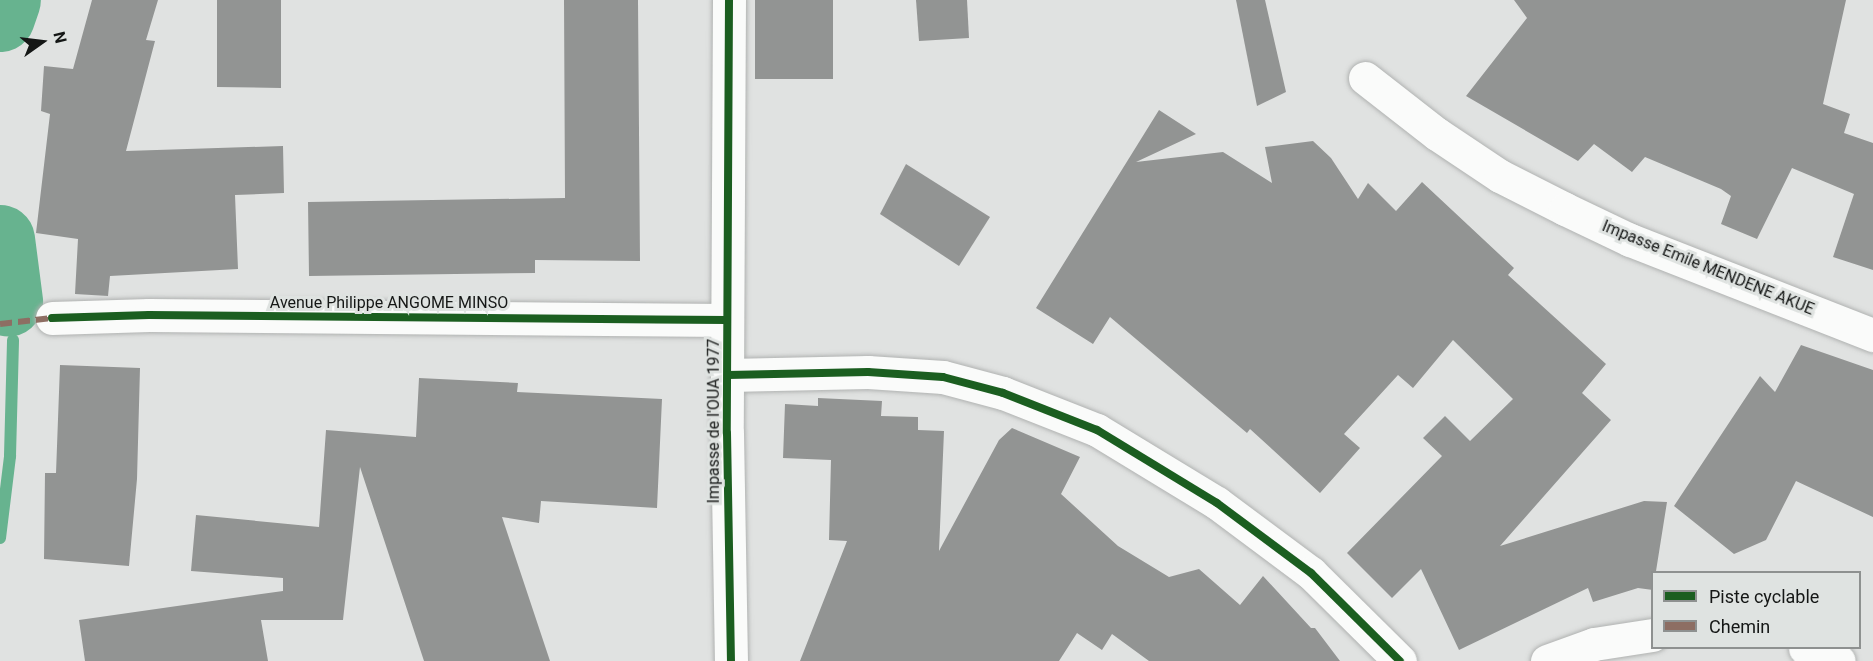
<!DOCTYPE html>
<style>
body{margin:0}
#map{position:relative;width:1873px;height:661px;overflow:hidden;background:#e0e2e1;font-family:Roboto,sans-serif}
div>[style]{position:absolute}
.stream>*{height:12px;margin:-6px;padding:0 6px;transform-origin:6px;border-radius:6px;background:#67b38f}
.river>*{height:69px;margin:-34.5px;padding:0 34.5px;transform-origin:34.5px;border-radius:34.5px;background:#67b38f}
.building>*{inset:0;background:#929493}
.roads{filter:drop-shadow(0 0 2px #b0b2b1) drop-shadow(0 0 2px #b0b2b1)}
.minor>*{height:33px;margin:-16.5px;padding:0 16.5px;transform-origin:16.5px;border-radius:16.5px;background:#fafbfa}
.quiet>*{height:6px;margin-top:-3px;transform-origin:0;background:repeating-linear-gradient(90deg,#8d6e63 0 12px,transparent 0 18px)}
.cycleway>*{height:8px;margin:-4px;padding:0 4px;transform-origin:4px;border-radius:4px;background:#1b5e20}
span{translate:-50% -50%;white-space:nowrap;text-align:center;line-height:1.15;-webkit-text-stroke:6px #dfe3e1;paint-order:stroke}
.street-label{font-size:16px;color:#151716}
.legend{position:absolute;left:1651px;top:571px;width:210px;height:78px;box-sizing:border-box;background:#dfe3e1;border:2px solid #8e9190;margin:0;padding:8px 10px;list-style:none;font-size:18px;color:#151716}
.legend li{display:flex;align-items:center;gap:12px;height:30px}
.legend b{width:30px;border:2px solid #8e9190}
.north{position:absolute;left:12px;top:12px;width:60px;height:60px;-webkit-text-stroke:4px #dfe3e1;paint-order:stroke;rotate:76deg;font-size:16px;font-weight:700;line-height:24px;text-align:center;color:#151716}
.north::after{content:'';display:block;margin:auto;width:21px;height:27px;background:#151716;clip-path:polygon(50% 0,100% 100%,50% 72%,0 100%)}
</style>
<div id="map">
<div class="stream">
<i style="left:0;top:538px;width:83px;rotate:-83deg"></i>
<i style="left:10px;top:456px;width:116px;rotate:-88.5deg"></i>
</div>
<div class="river">
<i style="left:0;top:17px;width:18px;rotate:-71deg"></i>
<i style="left:0;top:239px;width:63px;rotate:82.6deg"></i>
</div>
<div class="building">
<i style="clip-path:polygon(92px 0,158px 0,146px 40px,155px 41px,126px 151px,283px 146px,284px 193px,235px 195px,238px 269px,110px 276px,108px 296px,75px 294px,78px 239px,36px 233px,50px 114px,41px 111px,44px 66px,73px 69px)"></i>
<i style="clip-path:polygon(217px 0,281px 0,281px 88px,217px 87px)"></i>
<i style="clip-path:polygon(564px 0,638px 0,640px 261px,535px 260px,535px 273px,309px 276px,308px 202px,565px 198px)"></i>
<i style="clip-path:polygon(755px 0,833px 0,833px 79px,755px 79px)"></i>
<i style="clip-path:polygon(916px 0,967px 0,969px 38px,919px 41px)"></i>
<i style="clip-path:polygon(1236px 0,1265px 0,1286px 92px,1257px 106px)"></i>
<i style="clip-path:polygon(1514px 0,1846px 0,1823px 104px,1850px 114px,1844px 133px,1873px 143px,1873px 270px,1833px 257px,1854px 194px,1792px 168px,1757px 239px,1721px 224px,1731px 196px,1721px 189px,1645px 157px,1632px 172px,1594px 144px,1578px 161px,1466px 96px,1527px 18px)"></i>
<i style="clip-path:polygon(1159px 110px,1196px 134px,1136px 162px,1223px 152px,1272px 183px,1265px 147px,1313px 141px,1331px 158px,1358px 199px,1368px 183px,1396px 211px,1422px 182px,1514px 268px,1508px 275px,1606px 364px,1582px 393px,1611px 420px,1500px 546px,1644px 501px,1667px 502px,1653px 590px,1638px 588px,1593px 602px,1588px 588px,1459px 650px,1421px 569px,1392px 598px,1347px 553px,1442px 456px,1423px 438px,1445px 416px,1470px 441px,1513px 399px,1453px 340px,1413px 388px,1398px 375px,1344px 434px,1360px 448px,1320px 493px,1250px 429px,1247px 433px,1110px 317px,1093px 344px,1036px 308px)"></i>
<i style="clip-path:polygon(906px 164px,990px 217px,959px 266px,880px 214px)"></i>
<i style="clip-path:polygon(1801px 345px,1873px 370px,1873px 517px,1796px 481px,1766px 540px,1734px 554px,1674px 506px,1760px 376px,1775px 392px)"></i>
<i style="clip-path:polygon(60px 365px,140px 368px,137px 479px,129px 566px,44px 559px,45px 473px,56px 473px)"></i>
<i style="clip-path:polygon(419px 378px,518px 383px,517px 392px,662px 399px,657px 508px,541px 501px,539px 523px,502px 517px,550px 661px,424px 661px,360px 467px,343px 620px,261px 620px,268px 661px,85px 661px,79px 620px,283px 591px,283px 578px,191px 571px,196px 515px,319px 527px,326px 430px,416px 437px)"></i>
<i style="clip-path:polygon(818px 398px,882px 401px,881px 416px,918px 417px,918px 430px,944px 431px,939px 551px,999px 440px,1012px 428px,1080px 457px,1061px 494px,1118px 546px,1169px 577px,1199px 569px,1240px 605px,1263px 576px,1311px 628px,1315px 628px,1340px 661px,1149px 661px,1112px 634px,1102px 650px,1077px 633px,1059px 661px,800px 661px,847px 541px,829px 540px,831px 460px,783px 458px,785px 404px,818px 406px)"></i>
</div>
<div class="roads">
<div class="minor">
<i style="left:729px;top:0;width:433px;rotate:90.3deg"></i>
<i style="left:727px;top:433px;width:228px;rotate:89deg"></i>
<i style="left:1365px;top:78px;width:91px;rotate:37.9deg"></i>
<i style="left:1437px;top:134px;width:76px;rotate:33.7deg"></i>
<i style="left:1500px;top:176px;width:73px;rotate:26.9deg"></i>
<i style="left:1565px;top:209px;width:72px;rotate:25.5deg"></i>
<i style="left:1630px;top:240px;width:261px;rotate:21.4deg"></i>
<i style="left:52px;top:318px;width:97px;rotate:-1.8deg"></i>
<i style="left:149px;top:315px;width:578px;rotate:0.5deg"></i>
<i style="left:728px;top:375px;width:140px;rotate:-1.2deg"></i>
<i style="left:868px;top:372px;width:75px;rotate:3.8deg"></i>
<i style="left:943px;top:377px;width:62px;rotate:14.9deg"></i>
<i style="left:1003px;top:393px;width:101px;rotate:21.5deg"></i>
<i style="left:1097px;top:430px;width:140px;rotate:31.3deg"></i>
<i style="left:1217px;top:503px;width:117px;rotate:36.7deg"></i>
<i style="left:1311px;top:573px;width:125px;rotate:44.7deg"></i>
<i style="left:1805px;top:648px;width:36px;rotate:21deg"></i>
<i style="left:1547px;top:661px;width:50px;rotate:-19.9deg"></i>
<i style="left:1594px;top:644px;width:59px;rotate:-8.8deg"></i>
</div>
</div>
<div class="quiet">
<i style="left:0;top:324px;width:52px;rotate:-6.6deg"></i>
</div>
<div class="cycleway">
<i style="left:729px;top:0;width:433px;rotate:90.3deg"></i>
<i style="left:727px;top:433px;width:228px;rotate:89deg"></i>
<i style="left:52px;top:318px;width:97px;rotate:-1.8deg"></i>
<i style="left:149px;top:315px;width:578px;rotate:0.5deg"></i>
<i style="left:728px;top:375px;width:140px;rotate:-1.2deg"></i>
<i style="left:868px;top:372px;width:75px;rotate:3.8deg"></i>
<i style="left:943px;top:377px;width:62px;rotate:14.9deg"></i>
<i style="left:1003px;top:393px;width:101px;rotate:21.5deg"></i>
<i style="left:1097px;top:430px;width:140px;rotate:31.3deg"></i>
<i style="left:1217px;top:503px;width:117px;rotate:36.7deg"></i>
<i style="left:1311px;top:573px;width:125px;rotate:44.7deg"></i>
</div>
<div class="street-label">
<span style="left:1708px;top:268px;rotate:22deg">Impasse Emile MENDENE AKUE</span>
<span style="left:389px;top:303px">Avenue Philippe ANGOME MINSO</span>
<span style="left:714px;top:421px;rotate:-90deg">Impasse de l'OUA 1977</span>
</div>
<ul class="legend">
<li><b style="height:8px;background:#1b5e20"></b>Piste cyclable</li>
<li><b style="height:8px;background:#8d6e63"></b>Chemin</li>
</ul>
<div class="north">N</div>
</div>
